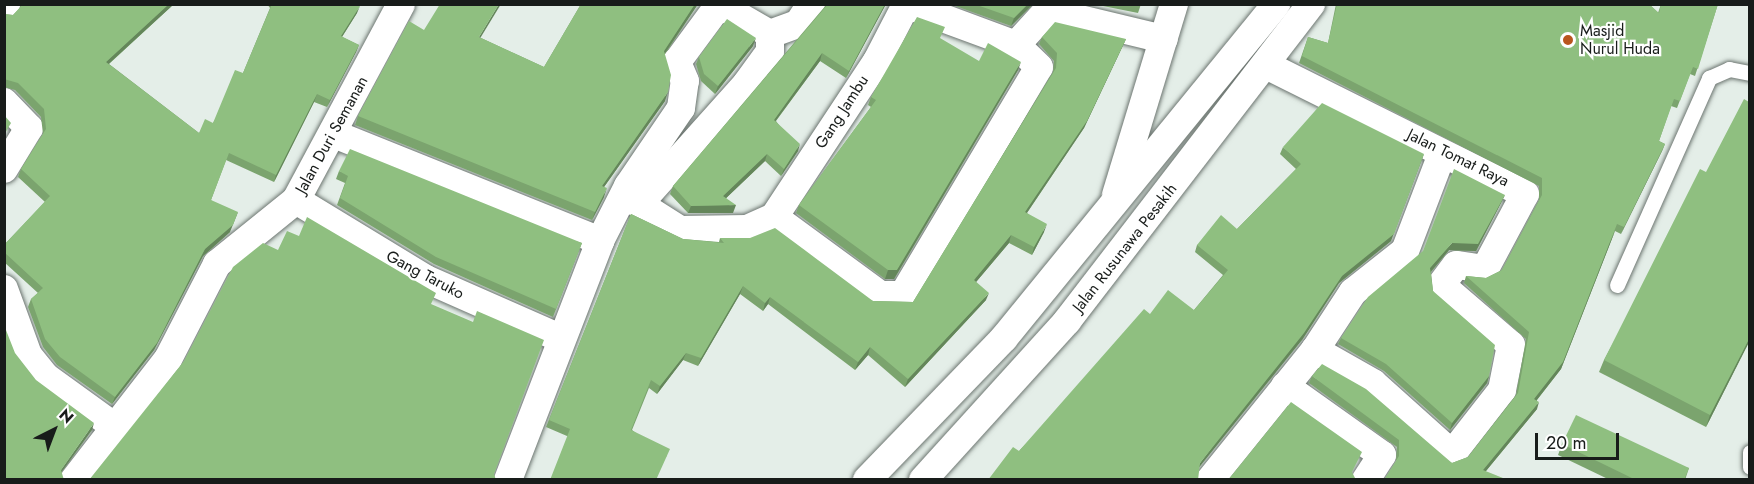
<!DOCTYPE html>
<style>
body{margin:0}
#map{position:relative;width:1754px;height:484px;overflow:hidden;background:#e4eee8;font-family:Jost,sans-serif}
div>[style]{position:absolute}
.roads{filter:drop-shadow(0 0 2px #6c7570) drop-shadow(0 0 2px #6c7570)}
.service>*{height:15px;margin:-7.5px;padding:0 7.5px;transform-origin:7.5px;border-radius:7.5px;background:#fff}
.minor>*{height:28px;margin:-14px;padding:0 14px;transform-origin:14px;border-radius:14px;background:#fff}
.wall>*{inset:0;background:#7ba46e}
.shaded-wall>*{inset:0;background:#64865a}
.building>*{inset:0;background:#8fbf80}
.dots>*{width:16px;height:16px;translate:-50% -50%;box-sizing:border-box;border:3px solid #fff;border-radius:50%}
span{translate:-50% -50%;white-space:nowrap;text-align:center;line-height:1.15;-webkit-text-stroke:4.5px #fff;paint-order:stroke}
.poi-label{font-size:16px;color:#181c1a}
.left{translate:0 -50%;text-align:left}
.street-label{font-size:16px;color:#181c1a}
.frame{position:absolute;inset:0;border:6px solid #181c1a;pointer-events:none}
.north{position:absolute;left:24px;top:400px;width:60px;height:60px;-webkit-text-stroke:4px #fff;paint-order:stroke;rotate:42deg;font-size:16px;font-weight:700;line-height:24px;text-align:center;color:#181c1a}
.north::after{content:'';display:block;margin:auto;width:21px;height:27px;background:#181c1a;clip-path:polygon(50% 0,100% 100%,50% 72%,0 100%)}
.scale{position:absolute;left:1535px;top:433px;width:84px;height:27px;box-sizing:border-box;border:3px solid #181c1a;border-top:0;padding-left:8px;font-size:18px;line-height:21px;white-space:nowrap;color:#181c1a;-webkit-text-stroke:4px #fff;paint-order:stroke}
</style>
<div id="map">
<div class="roads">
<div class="service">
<i style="left:1617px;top:285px;width:227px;rotate:-66deg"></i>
<i style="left:1709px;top:78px;width:22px;rotate:-24deg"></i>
<i style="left:1729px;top:69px;width:21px;rotate:11deg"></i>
<i style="left:1750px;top:452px;width:15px;rotate:90deg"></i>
</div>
<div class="minor">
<i style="left:718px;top:4px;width:60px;rotate:30deg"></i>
<i style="left:770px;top:34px;width:30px;rotate:-20deg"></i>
<i style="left:798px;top:24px;width:24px;rotate:-57deg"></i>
<i style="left:905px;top:4px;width:118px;rotate:20.3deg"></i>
<i style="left:1016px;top:45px;width:46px;rotate:-47.6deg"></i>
<i style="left:1047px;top:11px;width:120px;rotate:13.5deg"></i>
<i style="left:4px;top:7px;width:4px;rotate:-56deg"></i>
<i style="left:1268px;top:66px;width:287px;rotate:26.5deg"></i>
<i style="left:1525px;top:194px;width:85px;rotate:118.1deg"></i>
<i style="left:1485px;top:269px;width:29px;rotate:-172deg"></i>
<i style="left:1456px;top:265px;width:25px;rotate:127deg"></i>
<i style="left:1441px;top:285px;width:92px;rotate:40.6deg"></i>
<i style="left:1511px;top:345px;width:46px;rotate:101.3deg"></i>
<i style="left:1502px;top:390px;width:81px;rotate:128deg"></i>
<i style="left:1452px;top:454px;width:106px;rotate:-138.1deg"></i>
<i style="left:1373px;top:383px;width:67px;rotate:-150.4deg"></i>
<i style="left:4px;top:102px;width:36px;rotate:46deg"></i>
<i style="left:29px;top:128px;width:48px;rotate:121.4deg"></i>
<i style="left:334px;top:134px;width:287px;rotate:21.9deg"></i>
<i style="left:625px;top:195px;width:65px;rotate:32.5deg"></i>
<i style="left:680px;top:230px;width:67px;rotate:-0.9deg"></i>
<i style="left:747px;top:229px;width:30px;rotate:-24deg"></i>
<i style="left:774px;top:217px;width:187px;rotate:-56.6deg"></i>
<i style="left:877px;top:61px;width:63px;rotate:-62.6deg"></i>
<i style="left:1116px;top:195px;width:200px;rotate:-73.1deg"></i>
<i style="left:296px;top:200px;width:152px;rotate:31.3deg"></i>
<i style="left:426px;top:279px;width:146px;rotate:23.8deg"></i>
<i style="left:639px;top:204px;width:162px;rotate:-48.2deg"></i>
<i style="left:747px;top:83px;width:39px;rotate:-54deg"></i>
<i style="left:770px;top:51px;width:17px;rotate:-90deg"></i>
<i style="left:774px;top:217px;width:132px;rotate:36.3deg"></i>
<i style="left:880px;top:295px;width:23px"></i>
<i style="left:903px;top:295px;width:265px;rotate:-59.2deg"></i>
<i style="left:1039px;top:67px;width:32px;rotate:-136deg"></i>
<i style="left:4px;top:289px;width:70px;rotate:70deg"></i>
<i style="left:28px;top:355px;width:28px;rotate:51deg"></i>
<i style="left:46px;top:377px;width:85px;rotate:35.9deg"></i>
<i style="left:1285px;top:386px;width:119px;rotate:35.4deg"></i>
<i style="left:1382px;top:455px;width:30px;rotate:123deg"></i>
<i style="left:74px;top:480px;width:153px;rotate:-52.2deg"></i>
<i style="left:168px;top:359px;width:107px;rotate:-62.7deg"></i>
<i style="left:217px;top:264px;width:102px;rotate:-39deg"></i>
<i style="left:296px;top:200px;width:222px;rotate:-61.8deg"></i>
<i style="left:508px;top:480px;width:256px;rotate:-68.9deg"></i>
<i style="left:600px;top:241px;width:62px;rotate:-63deg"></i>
<i style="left:628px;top:186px;width:94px;rotate:-55.8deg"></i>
<i style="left:681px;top:108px;width:27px;rotate:-82deg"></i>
<i style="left:685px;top:81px;width:21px;rotate:-113deg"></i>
<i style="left:677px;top:62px;width:71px;rotate:-53.6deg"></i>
<i style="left:867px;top:480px;width:197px;rotate:-46deg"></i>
<i style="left:1004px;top:338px;width:431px;rotate:-50.8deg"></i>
<i style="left:923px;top:480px;width:215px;rotate:-47.8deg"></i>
<i style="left:1067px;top:321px;width:400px;rotate:-52.4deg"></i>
<i style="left:1210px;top:480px;width:167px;rotate:-51.1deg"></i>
<i style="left:1315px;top:350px;width:69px;rotate:-56.8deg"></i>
<i style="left:1353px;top:292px;width:66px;rotate:-38.3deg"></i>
<i style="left:1405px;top:251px;width:104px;rotate:-69.1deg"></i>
</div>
</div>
<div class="wall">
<i style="clip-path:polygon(21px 4px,174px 4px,109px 64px,199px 133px,213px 123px,243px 73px,270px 8px,267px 4px,358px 4px,357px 13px,342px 37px,359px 45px,356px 52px,327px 107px,314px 102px,274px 182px,226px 160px,211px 200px,230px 232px,203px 256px,154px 350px,112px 404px,57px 365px,43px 347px,28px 307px,31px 299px,38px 293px,4px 262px,4px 245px,45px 202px,18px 177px,21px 169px,43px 134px,41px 117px,15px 90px,4px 87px,4px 14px,13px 15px,20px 8px)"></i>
<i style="clip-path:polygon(581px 4px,698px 4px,665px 54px,665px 101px,604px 187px,604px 197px,592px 220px,355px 125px,358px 116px,424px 30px,481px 38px,544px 67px)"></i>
<i style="clip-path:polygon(827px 4px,886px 4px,846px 78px,820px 61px,776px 121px,798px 151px,781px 176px,765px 161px,726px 198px,733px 213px,688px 213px,670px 194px,673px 186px)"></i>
<i style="clip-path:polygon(950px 4px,1033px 4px,1011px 26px)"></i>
<i style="clip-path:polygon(1093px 4px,1141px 4px,1138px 13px)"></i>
<i style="clip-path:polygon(1336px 4px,1649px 4px,1658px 13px,1661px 4px,1718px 4px,1695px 76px,1690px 74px,1677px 108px,1671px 106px,1659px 141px,1665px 144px,1662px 151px,1621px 234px,1615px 231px,1561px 369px,1537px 400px,1537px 409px,1486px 471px,1396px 460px,1397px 447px,1309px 383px,1312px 376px,1452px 463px,1468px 457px,1516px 395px,1526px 339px,1464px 283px,1466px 276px,1486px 278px,1502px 270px,1539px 200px,1539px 186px,1299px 63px,1308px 37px,1328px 43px)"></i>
<i style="clip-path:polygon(1042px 37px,1126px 39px,1084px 128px,1027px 213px,1044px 232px,1032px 255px,1009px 243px,976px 282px,986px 300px,905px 387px,868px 355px,855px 370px,768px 304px,763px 311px,740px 294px,698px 366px,683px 360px,657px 394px,649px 388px,632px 430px,667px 457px,567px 436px,546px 427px,631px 214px,683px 239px,719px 242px,720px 238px,873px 301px,913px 302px,1053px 72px,1054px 61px,1039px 44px)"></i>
<i style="clip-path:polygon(753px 46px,715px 94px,701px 81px,696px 64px,699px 57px)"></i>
<i style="clip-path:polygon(979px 61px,1018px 70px,894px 279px,885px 279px,796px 213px,799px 205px,871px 107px,868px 105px,871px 97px)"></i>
<i style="clip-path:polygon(1283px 147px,1391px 241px,1339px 283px,1302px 340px,1019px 451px,1150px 314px,1194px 310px,1223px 275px,1195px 252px,1197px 245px,1237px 229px,1296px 169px,1280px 154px)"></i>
<i style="clip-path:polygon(339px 171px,582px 243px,553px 317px,434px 264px,337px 205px,345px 183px,336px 179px)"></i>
<i style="clip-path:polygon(1706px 172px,1749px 342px,1706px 427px,1599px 372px,1604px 360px)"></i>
<i style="clip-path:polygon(1502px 201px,1476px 251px,1449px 250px,1431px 272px,1433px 291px,1489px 376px,1487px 383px,1450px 430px,1384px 371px,1338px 344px,1341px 338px)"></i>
<i style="clip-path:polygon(1562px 444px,1689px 468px,1685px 480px,1610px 480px,1558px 455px)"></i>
</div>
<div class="shaded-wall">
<i style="clip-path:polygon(169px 4px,174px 4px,103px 69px,106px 62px)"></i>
<i style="clip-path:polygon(499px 4px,501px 4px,476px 45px,479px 37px)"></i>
<i style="clip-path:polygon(695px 4px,698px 4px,661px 59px,664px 51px)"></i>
<i style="clip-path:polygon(885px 4px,886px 4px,846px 78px,849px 71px)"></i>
<i style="clip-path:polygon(1028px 4px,1033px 4px,1011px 26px,1014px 18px)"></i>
<i style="clip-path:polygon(360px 6px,357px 13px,338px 43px,341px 36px)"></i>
<i style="clip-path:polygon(756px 38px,753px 46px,715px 94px,718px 86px)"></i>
<i style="clip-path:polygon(1126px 39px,1084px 128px,1022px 220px,1025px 212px)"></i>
<i style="clip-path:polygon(359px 45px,356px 52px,327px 107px,330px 100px)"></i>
<i style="clip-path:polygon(822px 53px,820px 61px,771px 127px,774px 120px)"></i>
<i style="clip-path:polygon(1021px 62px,1018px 70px,894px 279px,885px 279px,888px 270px)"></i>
<i style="clip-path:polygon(668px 92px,665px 101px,599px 194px,602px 186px)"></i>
<i style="clip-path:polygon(317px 94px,314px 102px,274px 182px,276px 175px)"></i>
<i style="clip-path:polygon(800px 144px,798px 151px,781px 176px,784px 169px)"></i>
<i style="clip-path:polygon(1665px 144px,1662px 151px,1621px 234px,1624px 227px)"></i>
<i style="clip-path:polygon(767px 154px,765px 161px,721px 203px,723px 196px)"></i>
<i style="clip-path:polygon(1424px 154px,1391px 241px,1339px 283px,1302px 340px,1197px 470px,1200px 463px,1342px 276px)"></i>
<i style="clip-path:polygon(607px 188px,604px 197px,592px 220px,595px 212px)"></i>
<i style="clip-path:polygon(1505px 195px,1502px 201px,1476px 251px,1449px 250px,1428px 275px,1430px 268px,1452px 243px)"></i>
<i style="clip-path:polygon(736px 205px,733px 213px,688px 213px,691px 206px)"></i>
<i style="clip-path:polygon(238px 212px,230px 232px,203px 256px,154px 350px,112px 404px,115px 397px,205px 249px)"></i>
<i style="clip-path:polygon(1047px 224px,1044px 232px,1032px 255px,1034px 247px)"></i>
<i style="clip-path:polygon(1615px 231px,1561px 369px,1532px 406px,1534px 399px)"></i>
<i style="clip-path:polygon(1011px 235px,1009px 243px,971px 288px,974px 280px)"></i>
<i style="clip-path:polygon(743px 286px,740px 294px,698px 366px,701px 358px)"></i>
<i style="clip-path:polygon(989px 293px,986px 300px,905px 387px,908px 379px)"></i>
<i style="clip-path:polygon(770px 297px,768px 304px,763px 311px,765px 303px)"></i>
<i style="clip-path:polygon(1749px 339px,1749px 342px,1706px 427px,1710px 415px)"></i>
<i style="clip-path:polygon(870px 347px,868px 355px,855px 370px,858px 362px)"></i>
<i style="clip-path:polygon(686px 353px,683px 360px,657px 394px,660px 386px)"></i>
<i style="clip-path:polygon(1489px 376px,1487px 383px,1450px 430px,1452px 423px)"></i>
<i style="clip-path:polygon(1539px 402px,1537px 409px,1481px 477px,1483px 470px)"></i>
<i style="clip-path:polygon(94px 423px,92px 430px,58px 477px,61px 470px)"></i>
</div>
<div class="building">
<i style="clip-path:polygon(23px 4px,169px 4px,106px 62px,199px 133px,205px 119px,213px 123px,235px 70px,243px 73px,272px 4px,358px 4px,360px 6px,341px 36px,359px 45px,330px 100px,317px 94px,276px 175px,229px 153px,211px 200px,238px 212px,233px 225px,205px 249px,157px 343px,115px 397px,60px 357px,45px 339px,31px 299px,43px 288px,4px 252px,4px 245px,50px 196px,21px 169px,46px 129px,44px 109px,18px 83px,4px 79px,4px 14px,13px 15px)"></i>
<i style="clip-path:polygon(440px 4px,499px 4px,479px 37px,544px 67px,581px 4px,695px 4px,664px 51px,671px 75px,668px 92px,602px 186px,607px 188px,595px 212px,358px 116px,409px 21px,424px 30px)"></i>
<i style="clip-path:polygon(828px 4px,885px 4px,849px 71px,822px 53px,774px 120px,800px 144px,784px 169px,767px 154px,723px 196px,736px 205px,691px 206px,673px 186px)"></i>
<i style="clip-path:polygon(974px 4px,1028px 4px,1014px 18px)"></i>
<i style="clip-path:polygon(1337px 4px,1649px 4px,1659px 13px,1661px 4px,1718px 4px,1698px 69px,1693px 67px,1680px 101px,1674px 99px,1659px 141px,1665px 144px,1624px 227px,1617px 224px,1563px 362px,1534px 399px,1539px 402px,1483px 470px,1508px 480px,1384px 480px,1399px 456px,1399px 440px,1312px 376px,1322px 364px,1366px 389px,1452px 463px,1468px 457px,1518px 393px,1529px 332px,1466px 276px,1486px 278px,1502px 270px,1542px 195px,1542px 178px,1302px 56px,1308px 37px,1328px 43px)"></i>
<i style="clip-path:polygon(917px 17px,945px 27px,940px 38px,979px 61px,988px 43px,1021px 62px,897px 270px,888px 270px,799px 205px,876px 100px,871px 97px)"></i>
<i style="clip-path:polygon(727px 19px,756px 38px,718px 86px,704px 74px,699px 57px)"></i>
<i style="clip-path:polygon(1055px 22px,1126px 39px,1087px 121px,1025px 212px,1047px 224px,1034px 247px,1011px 235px,974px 280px,989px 293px,908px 379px,870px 347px,858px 362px,770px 297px,765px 303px,743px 286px,701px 358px,686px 353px,660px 386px,651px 380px,631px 430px,670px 449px,656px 480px,550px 480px,570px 429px,549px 420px,631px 214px,683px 239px,724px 243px,720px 238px,750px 238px,775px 228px,873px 301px,913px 302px,1056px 68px,1057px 53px,1042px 37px)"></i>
<i style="clip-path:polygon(1744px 99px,1749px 102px,1749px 339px,1710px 415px,1604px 360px,1700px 169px,1706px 172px)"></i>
<i style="clip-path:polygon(1322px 103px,1424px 154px,1394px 234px,1342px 276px,1304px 333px,1200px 463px,1198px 480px,988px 480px,1013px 447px,1019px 451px,1144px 309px,1150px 314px,1168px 290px,1194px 310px,1228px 270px,1197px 245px,1221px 215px,1237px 229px,1301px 164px,1283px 147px)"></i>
<i style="clip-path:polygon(4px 115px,11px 123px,4px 135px)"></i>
<i style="clip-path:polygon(350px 149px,582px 243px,556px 309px,436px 257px,340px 198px,348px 176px,339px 171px)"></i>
<i style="clip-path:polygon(1454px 169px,1505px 195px,1478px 244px,1452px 243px,1430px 268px,1433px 291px,1495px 345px,1489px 376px,1452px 423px,1386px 364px,1341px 338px,1368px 297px,1423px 251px)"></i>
<i style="clip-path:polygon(307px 217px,436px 293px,431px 304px,473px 322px,477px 311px,544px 340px,494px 474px,496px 480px,89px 480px,184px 361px,233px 267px,263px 243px,278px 250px,287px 231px,299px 236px)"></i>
<i style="clip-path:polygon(4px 325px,15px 353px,36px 380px,94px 423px,61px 470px,64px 480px,4px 480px)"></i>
<i style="clip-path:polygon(1291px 402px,1362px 452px,1352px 472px,1356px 480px,1228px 480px)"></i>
<i style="clip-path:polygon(1576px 415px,1689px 468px,1684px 480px,1636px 480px,1562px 444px)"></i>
</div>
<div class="dots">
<i style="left:1568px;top:40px;background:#b9561e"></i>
</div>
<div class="poi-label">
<span class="left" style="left:1580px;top:40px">Masjid<br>Nurul Huda</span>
</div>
<div class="street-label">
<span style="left:842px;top:112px;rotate:-57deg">Gang Jambu</span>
<span style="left:332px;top:135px;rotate:-61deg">Jalan Duri Semanan</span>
<span style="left:1458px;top:158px;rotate:26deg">Jalan Tomat Raya</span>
<span style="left:1125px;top:248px;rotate:-52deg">Jalan Rusunawa Pesakih</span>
<span style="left:425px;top:275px;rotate:28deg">Gang Taruko</span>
</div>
<div class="frame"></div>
<div class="north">N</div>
<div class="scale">20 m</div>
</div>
